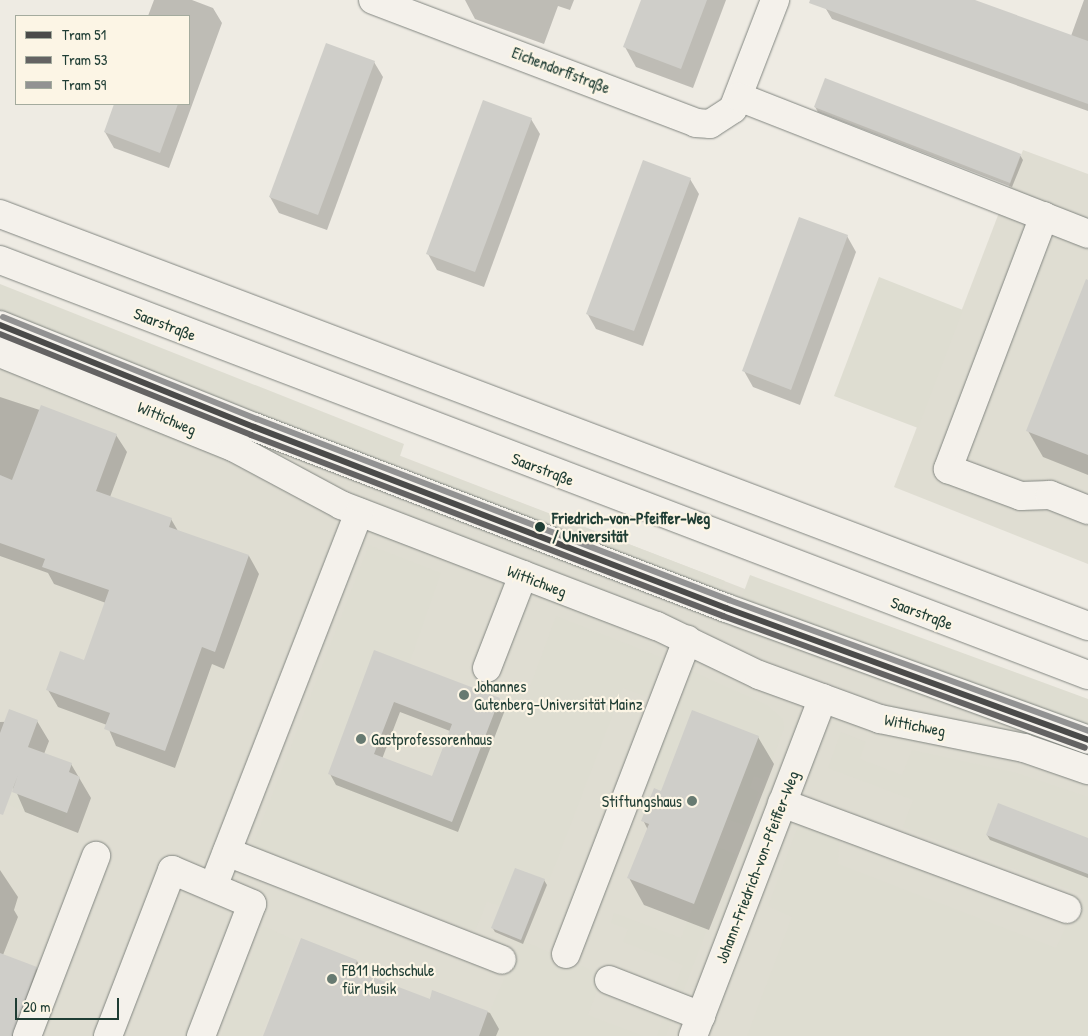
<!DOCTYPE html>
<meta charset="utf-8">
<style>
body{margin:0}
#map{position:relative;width:1088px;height:1036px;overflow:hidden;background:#eeebe3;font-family:"Patrick Hand",sans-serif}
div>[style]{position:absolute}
.built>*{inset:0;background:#dfddd2}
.green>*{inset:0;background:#deddd1}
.shadow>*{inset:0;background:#0003}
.building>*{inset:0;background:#cfcec9}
.roads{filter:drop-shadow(0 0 1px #828681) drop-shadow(0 0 1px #828681)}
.minor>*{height:28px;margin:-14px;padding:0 14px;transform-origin:14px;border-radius:14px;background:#f4f1eb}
.highway>*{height:28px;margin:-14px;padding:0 14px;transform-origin:14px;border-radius:14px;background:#f4f1eb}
.tram-1>*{height:6px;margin:-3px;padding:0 3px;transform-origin:3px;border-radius:3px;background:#4a4a49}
.tram-2>*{height:6px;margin:-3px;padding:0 3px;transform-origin:3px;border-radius:3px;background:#646363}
.tram-3>*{height:6px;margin:-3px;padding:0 3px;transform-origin:3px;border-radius:3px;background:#929292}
.dots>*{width:14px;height:14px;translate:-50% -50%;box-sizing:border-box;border:2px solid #fcf5e5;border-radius:50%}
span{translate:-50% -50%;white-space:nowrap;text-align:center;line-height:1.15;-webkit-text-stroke:4.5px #fcf5e5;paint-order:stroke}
.street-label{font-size:16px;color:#1f3d34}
.stop-label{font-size:16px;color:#1f3d34;font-weight:700}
.left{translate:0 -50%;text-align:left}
.poi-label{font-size:16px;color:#1f3d34}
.right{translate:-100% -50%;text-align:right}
.legend{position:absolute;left:15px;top:15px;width:175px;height:90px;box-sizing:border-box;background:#fcf5e5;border:1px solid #a4ab9e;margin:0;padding:6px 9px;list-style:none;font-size:15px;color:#1f3d34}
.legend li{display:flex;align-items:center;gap:10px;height:25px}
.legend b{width:25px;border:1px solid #a4ab9e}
.scale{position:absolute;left:15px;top:998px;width:104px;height:22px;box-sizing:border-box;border:2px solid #1f3d34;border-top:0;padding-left:6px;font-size:15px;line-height:18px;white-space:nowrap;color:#1f3d34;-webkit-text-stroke:4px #fcf5e5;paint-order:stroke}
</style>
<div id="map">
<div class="built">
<i style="clip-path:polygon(1023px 150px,1088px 174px,1088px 564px,894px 487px)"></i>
<i style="clip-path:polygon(0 301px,745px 589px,1088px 708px,1088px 1036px,0 1036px)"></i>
</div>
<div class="green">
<i style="clip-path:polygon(879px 277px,963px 310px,918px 428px,834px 396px)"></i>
<i style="clip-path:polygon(0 284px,404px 444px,395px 471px,0 318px)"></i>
<i style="clip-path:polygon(427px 467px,725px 581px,719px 595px,421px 481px)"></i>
<i style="clip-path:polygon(369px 545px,441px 573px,409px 664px,374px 650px,329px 775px,452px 822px,506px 683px,528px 692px,556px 616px,663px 658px,647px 697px,623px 688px,549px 881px,515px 869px,500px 906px,487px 902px,475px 931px,252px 847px)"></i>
<i style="clip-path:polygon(750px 575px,1088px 699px,1088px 732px,740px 602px)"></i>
<i style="clip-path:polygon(692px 671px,767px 705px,783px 719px,784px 728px,765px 780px,754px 776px,750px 788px,759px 792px,747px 826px,727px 819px,759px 736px,692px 710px,661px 791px,647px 785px)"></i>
<i style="clip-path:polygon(841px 732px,866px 742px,860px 759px,902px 775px,912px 750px,1017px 773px,1088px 797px,1088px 1036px,747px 1036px,792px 917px,768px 906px,797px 829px,807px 822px,840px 835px,838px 864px,1056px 948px,1067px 924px,1071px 928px,1084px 895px,903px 827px,913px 800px,828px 768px)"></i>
<i style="clip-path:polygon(0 768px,22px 768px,12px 792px,67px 813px,61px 826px,4px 803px)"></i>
<i style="clip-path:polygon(717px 847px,736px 854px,683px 992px,674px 988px,683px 965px,623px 942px,628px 929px,611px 923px,614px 913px,681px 938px)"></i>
<i style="clip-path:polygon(263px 926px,297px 941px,261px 1036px,221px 1036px)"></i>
<i style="clip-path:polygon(521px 940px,603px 975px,588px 1015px,643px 1036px,479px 1036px)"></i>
<i style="clip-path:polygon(664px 1016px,672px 1019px,666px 1036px,657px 1036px)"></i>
</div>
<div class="shadow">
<i style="clip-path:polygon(154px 0,192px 0,213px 8px,222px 23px,169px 168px,114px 148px,105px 132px,116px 104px,189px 104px,189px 16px,148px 16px)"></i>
<i style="clip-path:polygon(465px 0,574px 0,570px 10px,558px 6px,544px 44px,475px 19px)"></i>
<i style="clip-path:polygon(642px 0,726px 0,693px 88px,636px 67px,625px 47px)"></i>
<i style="clip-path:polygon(830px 0,971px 0,1071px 36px,1084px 0,1088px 0,1088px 111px,832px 19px,826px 9px)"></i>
<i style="clip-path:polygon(374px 62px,383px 77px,327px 230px,279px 213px,270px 197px)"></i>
<i style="clip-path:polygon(815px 107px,1020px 155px,1023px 160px,1012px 187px,818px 112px)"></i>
<i style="clip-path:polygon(531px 119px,540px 134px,484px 287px,437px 270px,428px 254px)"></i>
<i style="clip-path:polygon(690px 179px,699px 194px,643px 346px,596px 329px,587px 313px)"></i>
<i style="clip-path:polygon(847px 236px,856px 252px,800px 405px,753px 387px,744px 371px)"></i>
<i style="clip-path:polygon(1088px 284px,1088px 475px,1043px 457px,1028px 431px)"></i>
<i style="clip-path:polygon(0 397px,116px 435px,127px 452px,110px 497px,171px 519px,178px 531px,249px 556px,259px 574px,224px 669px,212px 664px,175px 768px,116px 746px,107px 725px,58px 707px,48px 690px,85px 662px,106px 603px,54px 584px,48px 573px,0 556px)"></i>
<i style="clip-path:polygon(evenodd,375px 652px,499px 699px,505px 710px,458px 832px,336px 785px,330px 774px,375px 652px,400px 712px,450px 731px,432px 778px,382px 759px,400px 712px)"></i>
<i style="clip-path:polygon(37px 721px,49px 741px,44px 754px,71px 764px,91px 798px,78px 833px,25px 812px,15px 789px,0 783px,0 722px)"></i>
<i style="clip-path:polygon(758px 737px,774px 764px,709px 930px,644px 905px,629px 878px,648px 830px,643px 820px,662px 792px)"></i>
<i style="clip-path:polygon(987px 835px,1088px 839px,1088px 878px,990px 840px)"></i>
<i style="clip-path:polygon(0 870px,18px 897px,14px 910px,18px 917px,3px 955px,36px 968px,51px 995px,35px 1036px,0 1036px)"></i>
<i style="clip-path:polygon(544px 880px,547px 885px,523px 944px,495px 932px,492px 927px)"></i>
<i style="clip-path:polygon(357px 961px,365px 975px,430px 1000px,433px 991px,490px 1013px,499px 1029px,496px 1036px,264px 1036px)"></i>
</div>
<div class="building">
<i style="clip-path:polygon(641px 0,707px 0,681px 69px,623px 47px)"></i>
<i style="clip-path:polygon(810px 0,975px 0,1088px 41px,1088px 104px,809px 3px)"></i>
<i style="clip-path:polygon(326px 43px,375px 61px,318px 215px,269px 197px)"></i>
<i style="clip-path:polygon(825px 78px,1021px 154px,1010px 183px,814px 107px)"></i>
<i style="clip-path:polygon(483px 100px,532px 118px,475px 272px,426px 254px)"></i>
<i style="clip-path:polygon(114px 104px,178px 104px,160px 153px,104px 132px)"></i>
<i style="clip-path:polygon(643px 160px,691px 178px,634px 331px,586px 314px)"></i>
<i style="clip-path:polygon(799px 217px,848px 235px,791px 390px,742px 371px)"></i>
<i style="clip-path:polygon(1086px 279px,1088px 280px,1088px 455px,1026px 431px)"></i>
<i style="clip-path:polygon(41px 405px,117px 434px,96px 491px,172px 518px,169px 527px,249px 555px,215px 652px,202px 647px,165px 751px,104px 729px,110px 713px,46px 690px,60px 651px,84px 660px,109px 590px,42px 567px,45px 559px,0 543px,0 475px,12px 480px)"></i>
<i style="clip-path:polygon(evenodd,374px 650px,500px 698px,452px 822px,328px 774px,374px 650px,394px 702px,452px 724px,432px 776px,374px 754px,394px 702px)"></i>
<i style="clip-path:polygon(9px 709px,38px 720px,28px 747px,72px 763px,69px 772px,80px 777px,67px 813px,12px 792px,18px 775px,3px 815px,0 814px,0 733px)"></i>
<i style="clip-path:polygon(692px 710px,759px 736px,694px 904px,627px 878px,649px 824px,641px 821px,654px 788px,661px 791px)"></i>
<i style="clip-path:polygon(998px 803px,1088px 838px,1088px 874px,986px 835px)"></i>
<i style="clip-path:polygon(515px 868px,545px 879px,521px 940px,491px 928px)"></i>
<i style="clip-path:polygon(301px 938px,357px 960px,354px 970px,430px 999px,432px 990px,488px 1011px,479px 1036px,263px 1036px)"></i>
<i style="clip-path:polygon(0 953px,37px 967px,12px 1036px,0 1036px)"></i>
</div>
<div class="roads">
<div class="minor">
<i style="left:373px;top:0;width:346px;rotate:20.8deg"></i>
<i style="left:696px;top:123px;width:14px;rotate:4deg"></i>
<i style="left:710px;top:124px;width:27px;rotate:-33deg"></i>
<i style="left:733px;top:109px;width:117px;rotate:-68.9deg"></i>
<i style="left:739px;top:97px;width:375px;rotate:21.4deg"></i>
<i style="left:1044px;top:216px;width:271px;rotate:110.8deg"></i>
<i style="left:948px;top:469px;width:78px;rotate:20.3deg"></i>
<i style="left:1021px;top:496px;width:29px;rotate:-2deg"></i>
<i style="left:1050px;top:495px;width:41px;rotate:21.5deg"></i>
<i style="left:0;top:325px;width:274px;rotate:21.9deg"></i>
<i style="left:254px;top:427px;width:506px;rotate:20.98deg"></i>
<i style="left:726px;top:608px;width:385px;rotate:20deg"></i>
<i style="left:0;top:353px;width:251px;rotate:22deg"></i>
<i style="left:233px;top:447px;width:123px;rotate:28.2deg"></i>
<i style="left:341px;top:505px;width:338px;rotate:21deg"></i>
<i style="left:657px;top:626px;width:113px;rotate:25.7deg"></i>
<i style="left:759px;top:675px;width:129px;rotate:20deg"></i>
<i style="left:880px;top:719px;width:147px;rotate:11.4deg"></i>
<i style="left:1024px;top:748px;width:68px;rotate:19deg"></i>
<i style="left:487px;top:668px;width:100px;rotate:-68.8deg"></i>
<i style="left:782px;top:803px;width:304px;rotate:20.4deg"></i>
<i style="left:227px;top:852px;width:295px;rotate:21.4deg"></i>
<i style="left:213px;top:887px;width:402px;rotate:-68.7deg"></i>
<i style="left:566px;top:954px;width:337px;rotate:-68.9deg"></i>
<i style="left:609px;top:980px;width:99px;rotate:21.4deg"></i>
<i style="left:27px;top:1036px;width:193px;rotate:-69deg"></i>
<i style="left:108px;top:1036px;width:178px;rotate:-68.9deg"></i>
<i style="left:172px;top:870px;width:87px;rotate:23deg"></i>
<i style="left:252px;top:904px;width:142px;rotate:111.1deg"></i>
<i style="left:693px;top:1036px;width:362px;rotate:-69deg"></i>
</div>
<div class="highway">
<i style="left:0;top:214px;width:1163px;rotate:20.74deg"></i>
<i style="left:0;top:260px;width:1164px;rotate:20.88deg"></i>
</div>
</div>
<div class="tram-1">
<i style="left:0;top:325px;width:274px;rotate:21.9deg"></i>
<i style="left:254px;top:427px;width:506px;rotate:20.98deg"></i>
<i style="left:726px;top:608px;width:385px;rotate:20deg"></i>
</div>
<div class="tram-2">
<i style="left:0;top:334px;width:271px;rotate:21.9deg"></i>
<i style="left:251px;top:435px;width:506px;rotate:20.98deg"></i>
<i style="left:723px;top:616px;width:385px;rotate:20deg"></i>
</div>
<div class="tram-3">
<i style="left:3px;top:317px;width:274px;rotate:21.9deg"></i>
<i style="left:257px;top:419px;width:506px;rotate:20.98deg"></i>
<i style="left:729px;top:600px;width:382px;rotate:20deg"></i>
</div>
<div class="dots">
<i style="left:540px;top:527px;background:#1f3d34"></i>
<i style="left:464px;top:695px;background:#677a71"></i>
<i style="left:361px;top:739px;background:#677a71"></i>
<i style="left:692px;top:801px;background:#677a71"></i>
<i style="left:332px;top:979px;background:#677a71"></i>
</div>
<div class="street-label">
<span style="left:561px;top:70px;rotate:21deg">Eichendorffstraße</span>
<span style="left:165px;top:324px;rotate:21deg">Saarstraße</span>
<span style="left:167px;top:418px;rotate:23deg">Wittichweg</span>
<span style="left:543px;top:469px;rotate:21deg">Saarstraße</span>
<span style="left:537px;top:581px;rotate:21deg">Wittichweg</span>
<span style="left:922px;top:613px;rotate:21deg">Saarstraße</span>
<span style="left:915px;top:725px;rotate:11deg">Wittichweg</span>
<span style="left:757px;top:867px;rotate:-69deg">Johann-Friedrich-von-Pfeiffer-Weg</span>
</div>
<div class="stop-label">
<span class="left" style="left:552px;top:527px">Friedrich-von-Pfeiffer-Weg<br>/ Universität</span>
</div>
<div class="poi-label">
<span class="left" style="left:474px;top:695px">Johannes<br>Gutenberg-Universität Mainz</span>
<span class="left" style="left:371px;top:739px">Gastprofessorenhaus</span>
<span class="right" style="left:682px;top:801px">Stiftungshaus</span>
<span class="left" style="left:342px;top:979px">FB11 Hochschule<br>für Musik</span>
</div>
<ul class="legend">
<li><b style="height:6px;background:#4a4a49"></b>Tram 51</li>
<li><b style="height:6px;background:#646363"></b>Tram 53</li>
<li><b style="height:6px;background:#929292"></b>Tram 59</li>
</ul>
<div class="scale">20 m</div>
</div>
